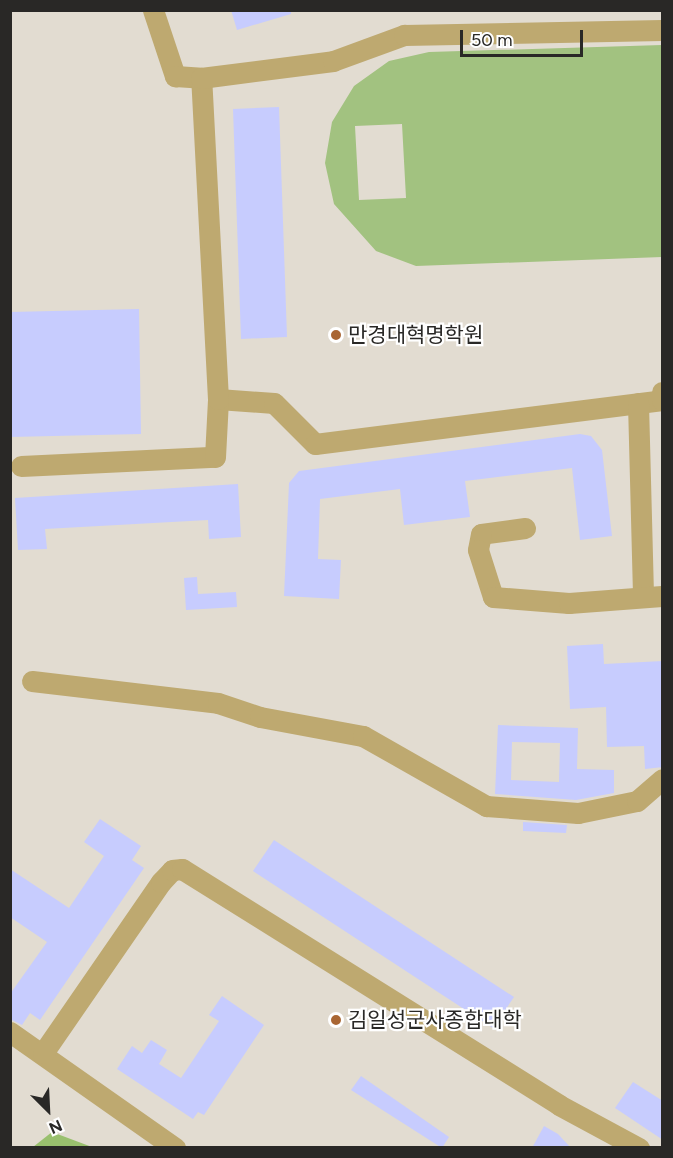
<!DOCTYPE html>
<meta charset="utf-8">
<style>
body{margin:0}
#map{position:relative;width:673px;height:1158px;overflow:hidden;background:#eae8e3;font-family:Figtree,"Noto Sans KR",sans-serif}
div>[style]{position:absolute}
.built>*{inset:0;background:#e2dcd1}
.green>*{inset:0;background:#a2c280}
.forest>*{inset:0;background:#99c06e}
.building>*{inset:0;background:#c7ccfe}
.minor>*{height:21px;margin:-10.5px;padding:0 10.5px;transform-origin:10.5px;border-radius:10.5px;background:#bea970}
.dots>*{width:16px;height:16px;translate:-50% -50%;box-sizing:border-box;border:3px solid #fff;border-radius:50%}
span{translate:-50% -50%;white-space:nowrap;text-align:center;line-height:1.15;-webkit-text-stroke:4.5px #fff;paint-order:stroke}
.poi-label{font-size:21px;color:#292826}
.left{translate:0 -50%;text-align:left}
.frame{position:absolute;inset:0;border:12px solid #292826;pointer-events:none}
.north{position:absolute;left:18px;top:1080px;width:60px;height:60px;-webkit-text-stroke:4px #fff;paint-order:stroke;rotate:156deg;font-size:16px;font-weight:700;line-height:24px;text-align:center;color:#292826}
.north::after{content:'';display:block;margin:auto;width:21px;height:27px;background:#292826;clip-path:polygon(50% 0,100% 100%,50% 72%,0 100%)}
.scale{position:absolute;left:460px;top:30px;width:123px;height:27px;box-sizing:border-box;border:3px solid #292826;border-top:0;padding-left:8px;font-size:18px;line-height:21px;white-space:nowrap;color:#292826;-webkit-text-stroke:4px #fff;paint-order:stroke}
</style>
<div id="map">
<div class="built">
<i style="clip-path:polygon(10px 11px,662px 11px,662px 1147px,11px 1147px)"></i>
</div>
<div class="green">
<i style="clip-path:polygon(evenodd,662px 45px,662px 257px,416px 266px,376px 251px,334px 204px,325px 163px,332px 122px,354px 86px,389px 61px,429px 52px,662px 45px,402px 124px,406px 198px,359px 200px,355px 126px,402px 124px)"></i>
</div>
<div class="forest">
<i style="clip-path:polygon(52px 1132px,92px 1147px,33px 1147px)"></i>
</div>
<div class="building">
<i style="clip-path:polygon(231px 10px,291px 10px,291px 14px,237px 30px)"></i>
<i style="clip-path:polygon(279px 107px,287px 337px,241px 339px,233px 109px)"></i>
<i style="clip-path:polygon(139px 309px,141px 434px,10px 437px,10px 312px)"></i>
<i style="clip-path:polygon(580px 434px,591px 436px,602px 450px,612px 536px,580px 540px,572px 468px,465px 481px,470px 517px,404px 525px,400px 489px,320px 499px,318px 559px,341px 560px,339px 599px,284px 596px,289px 483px,299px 471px)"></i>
<i style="clip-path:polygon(238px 484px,241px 537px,209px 539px,208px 520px,45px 529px,47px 549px,18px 550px,15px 498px)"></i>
<i style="clip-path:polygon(197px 577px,198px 594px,236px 592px,237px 607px,186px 610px,184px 578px)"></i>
<i style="clip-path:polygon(603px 644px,604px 664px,663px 661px,663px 767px,645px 769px,644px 746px,607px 747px,606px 707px,570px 709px,567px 646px)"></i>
<i style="clip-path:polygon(evenodd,498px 725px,578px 728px,577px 769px,614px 770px,614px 793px,576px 800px,495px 794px,498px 725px,512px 742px,560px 743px,559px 782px,511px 780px,512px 742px)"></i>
<i style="clip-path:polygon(100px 819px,141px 846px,132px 860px,144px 868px,40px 1020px,30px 1013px,22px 1025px,10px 1019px,10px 994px,47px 942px,10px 917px,10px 869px,69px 908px,104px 856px,84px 842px)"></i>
<i style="clip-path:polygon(523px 822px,567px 825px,566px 833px,523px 831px)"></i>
<i style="clip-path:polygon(274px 840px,514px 997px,493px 1028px,253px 871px)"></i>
<i style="clip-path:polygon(222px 996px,264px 1025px,204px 1115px,198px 1112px,193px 1119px,117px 1069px,132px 1046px,142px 1053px,151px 1040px,167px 1050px,159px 1064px,181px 1078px,219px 1021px,209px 1015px)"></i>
<i style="clip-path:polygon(361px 1076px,449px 1137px,442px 1148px,351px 1090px)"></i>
<i style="clip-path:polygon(633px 1082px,663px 1101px,663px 1140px,615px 1108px)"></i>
<i style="clip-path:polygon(544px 1126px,558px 1134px,571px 1148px,532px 1148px)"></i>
</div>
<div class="minor">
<i style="left:153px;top:10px;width:70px;rotate:71.6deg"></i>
<i style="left:175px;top:76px;width:26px;rotate:4deg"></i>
<i style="left:218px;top:399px;width:56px;rotate:4.1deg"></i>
<i style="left:274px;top:403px;width:58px;rotate:45deg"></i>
<i style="left:315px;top:444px;width:350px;rotate:-7.2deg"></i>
<i style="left:662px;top:400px;width:8px;rotate:-90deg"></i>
<i style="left:638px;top:403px;width:193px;rotate:88.5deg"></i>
<i style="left:21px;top:466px;width:194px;rotate:-2.7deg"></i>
<i style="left:215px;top:457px;width:58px;rotate:-87deg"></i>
<i style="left:218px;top:399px;width:321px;rotate:-93deg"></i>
<i style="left:201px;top:78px;width:133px;rotate:-7.3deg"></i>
<i style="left:333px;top:61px;width:76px;rotate:-20.1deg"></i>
<i style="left:404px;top:35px;width:258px;rotate:-1.1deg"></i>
<i style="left:525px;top:528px;width:44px;rotate:172.2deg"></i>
<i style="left:481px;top:534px;width:16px;rotate:101deg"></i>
<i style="left:478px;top:550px;width:49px;rotate:72.3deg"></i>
<i style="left:493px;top:597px;width:76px;rotate:4.5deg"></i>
<i style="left:569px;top:603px;width:93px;rotate:-4.3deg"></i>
<i style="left:32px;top:681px;width:187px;rotate:6.7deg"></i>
<i style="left:218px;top:703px;width:44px;rotate:18.4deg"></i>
<i style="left:260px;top:717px;width:105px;rotate:10.5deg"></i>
<i style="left:363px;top:736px;width:142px;rotate:29.6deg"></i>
<i style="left:486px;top:806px;width:92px;rotate:4.4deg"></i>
<i style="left:578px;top:813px;width:60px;rotate:-11.5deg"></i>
<i style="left:637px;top:801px;width:33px;rotate:-41deg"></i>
<i style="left:10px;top:1032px;width:202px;rotate:35.1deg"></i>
<i style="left:43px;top:1053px;width:208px;rotate:-55.4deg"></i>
<i style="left:161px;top:882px;width:16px;rotate:-47deg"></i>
<i style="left:172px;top:870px;width:10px;rotate:-6deg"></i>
<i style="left:182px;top:869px;width:445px;rotate:32deg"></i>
<i style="left:559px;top:1105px;width:91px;rotate:28.3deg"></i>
</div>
<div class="dots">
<i style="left:336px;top:335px;background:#a96633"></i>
<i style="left:336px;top:1020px;background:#a96633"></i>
</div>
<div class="poi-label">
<span class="left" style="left:348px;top:335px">만경대혁명학원</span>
<span class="left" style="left:348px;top:1020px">김일성군사종합대학</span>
</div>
<div class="frame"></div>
<div class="north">N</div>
<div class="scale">50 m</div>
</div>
